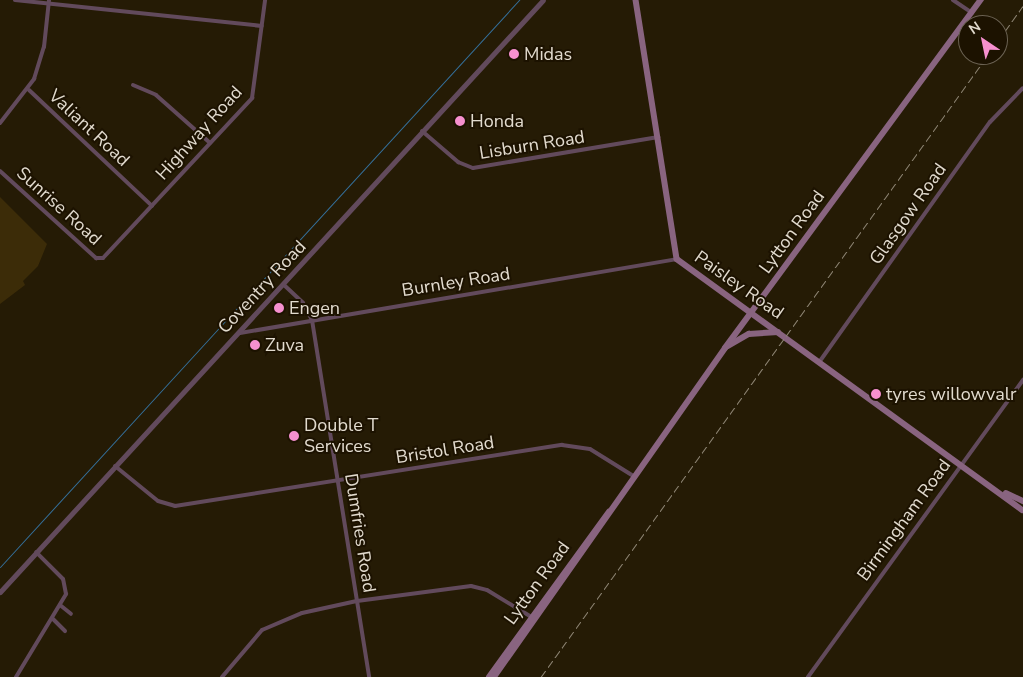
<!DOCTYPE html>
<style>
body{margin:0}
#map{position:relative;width:1023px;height:677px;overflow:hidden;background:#251b05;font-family:"Nunito Sans",sans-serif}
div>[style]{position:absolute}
.green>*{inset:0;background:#3c2c08}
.stream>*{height:1px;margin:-0.5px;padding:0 0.5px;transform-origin:0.5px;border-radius:0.5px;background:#346f9a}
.minor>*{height:4px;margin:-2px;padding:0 2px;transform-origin:2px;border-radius:2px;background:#624a5c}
.tertiary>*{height:5px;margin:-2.5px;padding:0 2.5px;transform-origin:2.5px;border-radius:2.5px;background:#624a5c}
.secondary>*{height:5.5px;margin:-2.75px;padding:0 2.75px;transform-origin:2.75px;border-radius:2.75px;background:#896480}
.rail>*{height:1px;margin-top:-0.5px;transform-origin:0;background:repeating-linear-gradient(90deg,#8e8574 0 8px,transparent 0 12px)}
.dots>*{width:14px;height:14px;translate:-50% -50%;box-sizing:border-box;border:2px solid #1c1200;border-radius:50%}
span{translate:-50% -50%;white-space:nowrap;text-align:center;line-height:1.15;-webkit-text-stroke:4px #1c1200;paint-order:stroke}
.poi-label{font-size:18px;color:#e2dbce}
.left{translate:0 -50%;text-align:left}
.street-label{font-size:18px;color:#e2dbce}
.north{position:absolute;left:958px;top:15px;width:50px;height:50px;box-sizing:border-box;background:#1c1200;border:1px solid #6b6252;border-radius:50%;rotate:326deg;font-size:14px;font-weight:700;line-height:20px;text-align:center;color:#e2dbce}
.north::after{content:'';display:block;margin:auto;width:18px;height:22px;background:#f690cf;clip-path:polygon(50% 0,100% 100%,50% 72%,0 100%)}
</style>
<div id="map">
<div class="green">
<i style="clip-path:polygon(0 197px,47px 244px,38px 266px,23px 281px,25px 285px,0 304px)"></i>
</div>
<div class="stream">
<i style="left:0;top:567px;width:769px;rotate:-47.53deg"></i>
</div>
<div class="minor">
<i style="left:15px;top:0;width:248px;rotate:6deg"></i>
<i style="left:953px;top:0;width:23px;rotate:34deg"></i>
<i style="left:133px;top:85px;width:25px;rotate:23deg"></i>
<i style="left:156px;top:95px;width:72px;rotate:41.6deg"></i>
<i style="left:29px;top:90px;width:169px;rotate:43.3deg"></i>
<i style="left:0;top:123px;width:56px;rotate:-52.3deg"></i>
<i style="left:34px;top:79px;width:34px;rotate:-73deg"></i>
<i style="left:44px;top:47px;width:47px;rotate:-83.9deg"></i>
<i style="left:422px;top:131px;width:48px;rotate:40.7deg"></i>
<i style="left:458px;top:162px;width:16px;rotate:22deg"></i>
<i style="left:473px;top:168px;width:188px;rotate:-9.5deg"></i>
<i style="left:0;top:171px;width:130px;rotate:42.2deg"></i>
<i style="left:96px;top:258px;width:7px"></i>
<i style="left:103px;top:258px;width:219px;rotate:-47deg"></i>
<i style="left:252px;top:98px;width:99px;rotate:-82.4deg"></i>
<i style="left:284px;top:285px;width:26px;rotate:43deg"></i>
<i style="left:303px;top:303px;width:19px;rotate:62deg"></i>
<i style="left:312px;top:320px;width:362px;rotate:80.9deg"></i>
<i style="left:240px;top:333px;width:443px;rotate:-9.6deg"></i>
<i style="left:820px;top:361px;width:293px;rotate:-54.6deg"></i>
<i style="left:990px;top:122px;width:47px;rotate:-45.9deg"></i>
<i style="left:115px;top:466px;width:55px;rotate:39.1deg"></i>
<i style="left:158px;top:501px;width:18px;rotate:16deg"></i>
<i style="left:175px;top:506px;width:392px;rotate:-9deg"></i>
<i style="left:562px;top:445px;width:28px;rotate:8deg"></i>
<i style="left:590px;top:449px;width:53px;rotate:31.9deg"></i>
<i style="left:60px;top:605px;width:14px;rotate:39deg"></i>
<i style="left:53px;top:619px;width:17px;rotate:45deg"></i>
<i style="left:16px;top:677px;width:97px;rotate:-58.9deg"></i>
<i style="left:66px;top:594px;width:15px;rotate:-101deg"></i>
<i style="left:63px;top:579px;width:38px;rotate:-135deg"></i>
<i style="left:222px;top:677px;width:62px;rotate:-49.6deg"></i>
<i style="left:262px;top:630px;width:43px;rotate:-23deg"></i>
<i style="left:302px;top:613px;width:56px;rotate:-12.3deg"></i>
<i style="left:357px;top:601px;width:115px;rotate:-7.5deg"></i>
<i style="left:471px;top:586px;width:16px;rotate:14deg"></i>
<i style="left:487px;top:590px;width:54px;rotate:31.3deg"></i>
<i style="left:808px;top:677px;width:367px;rotate:-54.1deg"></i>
</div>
<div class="tertiary">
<i style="left:0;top:592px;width:803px;rotate:-47.47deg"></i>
</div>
<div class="secondary">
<i style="left:636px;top:0;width:262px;rotate:81deg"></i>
<i style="left:677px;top:259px;width:427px;rotate:36deg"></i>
<i style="left:728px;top:346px;width:24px;rotate:-30deg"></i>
<i style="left:749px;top:334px;width:29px;rotate:-4deg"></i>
<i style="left:1006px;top:493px;width:19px;rotate:25deg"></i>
<i style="left:489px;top:677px;width:204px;rotate:-54deg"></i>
<i style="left:494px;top:677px;width:402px;rotate:-54.9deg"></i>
<i style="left:725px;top:348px;width:432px;rotate:-53.7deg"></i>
</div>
<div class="rail">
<i style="left:998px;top:41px;width:43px;rotate:-54.5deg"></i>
<i style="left:541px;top:677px;width:766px;rotate:-54.3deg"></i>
</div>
<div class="dots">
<i style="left:514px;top:54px;background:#f690cf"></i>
<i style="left:460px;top:121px;background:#f690cf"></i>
<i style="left:279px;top:308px;background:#f690cf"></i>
<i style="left:255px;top:345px;background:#f690cf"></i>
<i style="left:876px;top:394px;background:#f690cf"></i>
<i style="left:294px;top:436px;background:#f690cf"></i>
</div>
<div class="poi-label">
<span class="left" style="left:524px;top:54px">Midas</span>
<span class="left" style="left:470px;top:121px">Honda</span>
<span class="left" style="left:289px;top:308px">Engen</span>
<span class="left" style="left:265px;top:345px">Zuva</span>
<span class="left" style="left:886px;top:394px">tyres willowvalr</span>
<span class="left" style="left:304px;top:436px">Double T<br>Services</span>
</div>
<div class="street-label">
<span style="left:89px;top:128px;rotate:43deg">Valiant Road</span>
<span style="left:199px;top:133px;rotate:-48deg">Highway Road</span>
<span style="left:532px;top:145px;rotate:-9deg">Lisburn Road</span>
<span style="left:59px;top:206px;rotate:42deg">Sunrise Road</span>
<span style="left:908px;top:214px;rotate:-55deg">Glasgow Road</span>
<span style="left:792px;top:232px;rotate:-54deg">Lytton Road</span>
<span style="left:456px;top:282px;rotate:-9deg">Burnley Road</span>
<span style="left:739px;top:285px;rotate:35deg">Paisley Road</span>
<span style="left:262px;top:287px;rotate:-47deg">Coventry Road</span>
<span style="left:445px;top:450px;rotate:-9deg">Bristol Road</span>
<span style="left:904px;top:520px;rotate:-54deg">Birmingham Road</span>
<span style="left:360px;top:533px;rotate:81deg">Dumfries Road</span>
<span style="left:537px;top:583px;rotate:-54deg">Lytton Road</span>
</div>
<div class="north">N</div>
</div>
